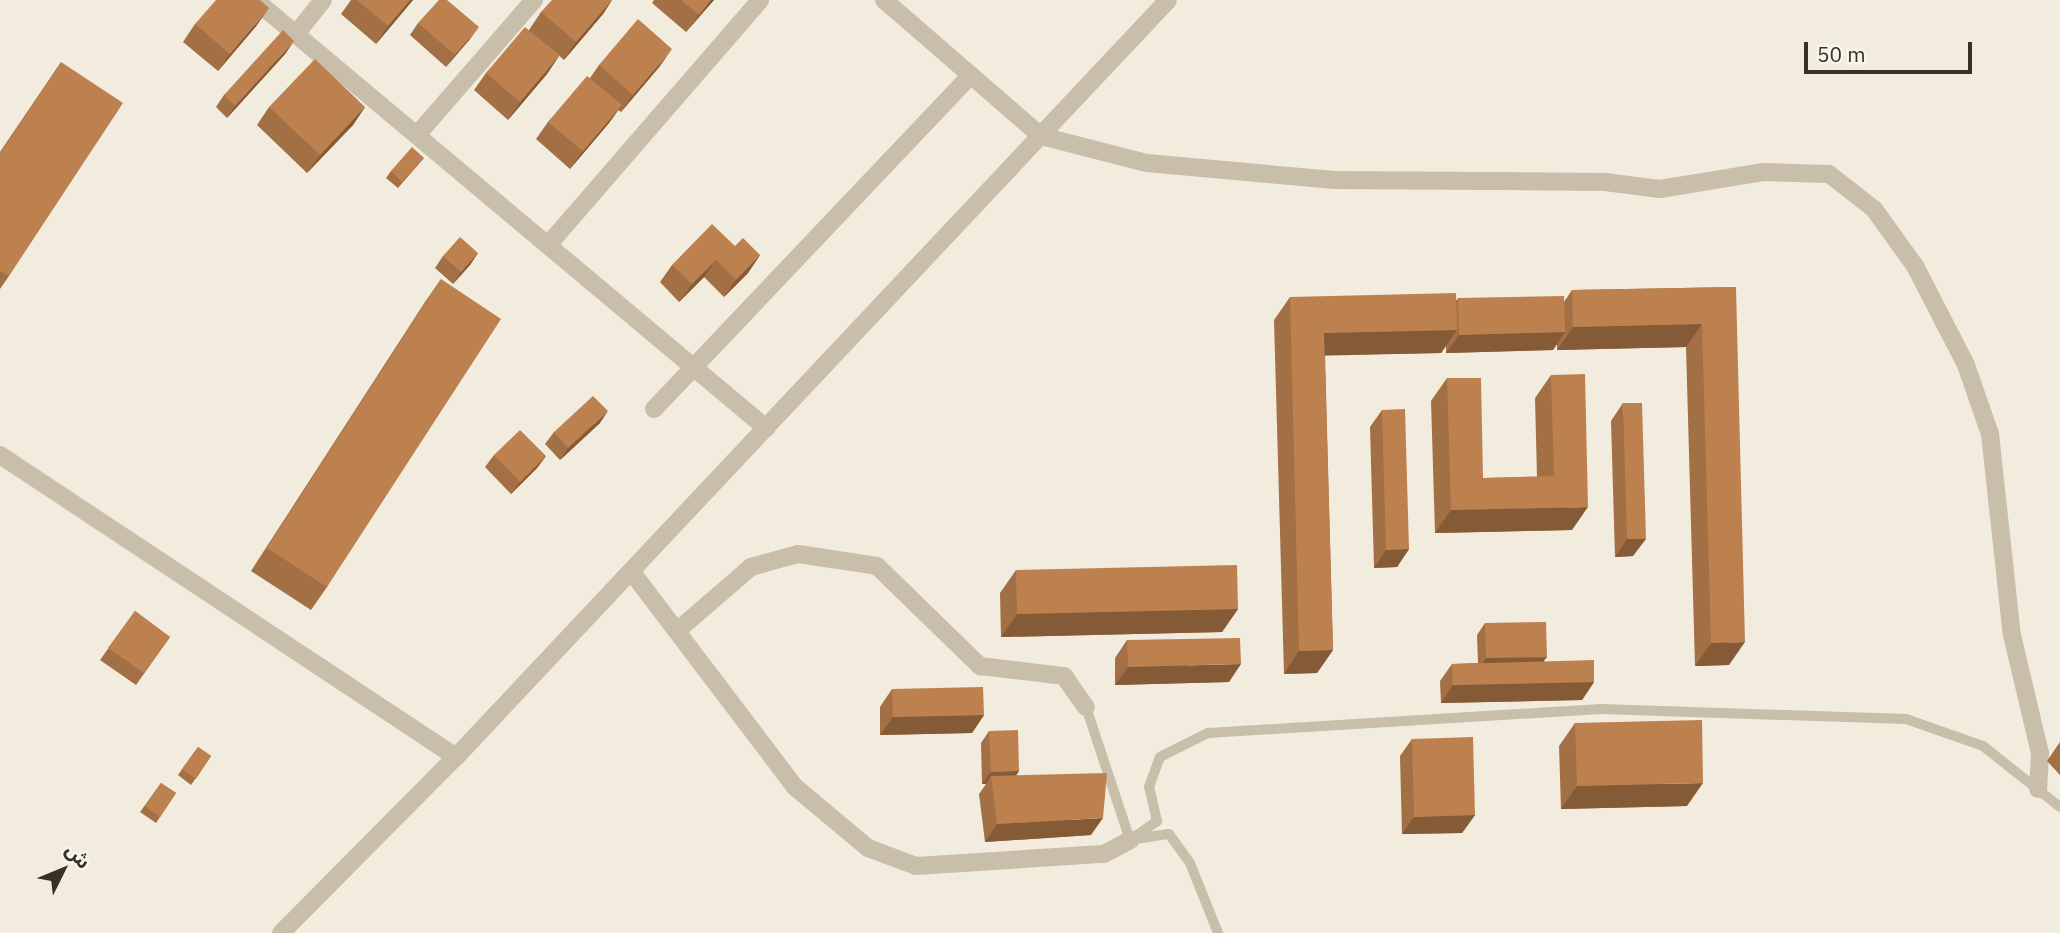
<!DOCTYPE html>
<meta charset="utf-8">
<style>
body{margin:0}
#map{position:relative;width:2060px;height:933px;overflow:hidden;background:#f1ecdd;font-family:"IBM Plex Sans","Noto Sans Arabic",sans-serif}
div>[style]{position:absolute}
.service>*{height:10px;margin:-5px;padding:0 5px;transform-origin:5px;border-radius:5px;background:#c8beaa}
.minor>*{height:18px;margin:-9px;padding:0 9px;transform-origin:9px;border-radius:9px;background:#c8beaa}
.wall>*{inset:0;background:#a36f44}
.shaded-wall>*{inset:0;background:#845a37}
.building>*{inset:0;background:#bd814f}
span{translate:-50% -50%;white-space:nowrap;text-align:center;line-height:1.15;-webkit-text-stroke:5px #f8f5ea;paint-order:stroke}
.north{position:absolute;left:28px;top:835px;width:70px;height:70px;-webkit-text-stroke:5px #f8f5ea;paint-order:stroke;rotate:47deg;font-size:19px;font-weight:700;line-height:28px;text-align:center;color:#363029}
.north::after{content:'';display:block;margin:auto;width:24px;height:32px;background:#363029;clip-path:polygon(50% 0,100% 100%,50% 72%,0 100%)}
.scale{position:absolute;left:1804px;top:42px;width:168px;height:32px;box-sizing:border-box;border:4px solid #363029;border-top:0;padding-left:9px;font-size:21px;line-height:24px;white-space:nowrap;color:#363029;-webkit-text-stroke:5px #f8f5ea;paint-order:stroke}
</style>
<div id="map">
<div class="service">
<i style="left:1086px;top:707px;width:140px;rotate:71.7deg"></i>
<i style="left:1130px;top:840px;width:39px;rotate:-9deg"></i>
<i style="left:1169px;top:834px;width:36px;rotate:54deg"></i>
<i style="left:1190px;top:863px;width:75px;rotate:68.2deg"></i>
<i style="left:1130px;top:840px;width:33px;rotate:-35deg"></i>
<i style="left:1157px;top:821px;width:35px;rotate:-103deg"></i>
<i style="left:1149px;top:787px;width:32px;rotate:-70deg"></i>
<i style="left:1160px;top:757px;width:54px;rotate:-26.6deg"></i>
<i style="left:1208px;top:733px;width:394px;rotate:-3.5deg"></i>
<i style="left:1601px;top:709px;width:305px;rotate:1.9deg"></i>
<i style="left:1906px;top:719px;width:82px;rotate:19.3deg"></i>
<i style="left:1983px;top:746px;width:98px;rotate:38.4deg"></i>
</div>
<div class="minor">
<i style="left:255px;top:0;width:667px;rotate:39.95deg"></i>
<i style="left:884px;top:0;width:208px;rotate:40.9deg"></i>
<i style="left:1041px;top:136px;width:109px;rotate:14.3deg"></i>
<i style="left:1147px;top:163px;width:188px;rotate:5.2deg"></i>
<i style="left:1334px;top:180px;width:271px;rotate:0.4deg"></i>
<i style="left:1605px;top:182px;width:55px;rotate:7.3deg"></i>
<i style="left:1660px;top:189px;width:104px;rotate:-9.4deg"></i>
<i style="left:1763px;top:172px;width:66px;rotate:1.7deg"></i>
<i style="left:1829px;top:174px;width:57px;rotate:37.9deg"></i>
<i style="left:1874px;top:209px;width:70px;rotate:54.3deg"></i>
<i style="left:1915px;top:266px;width:111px;rotate:62.7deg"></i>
<i style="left:1966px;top:365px;width:73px;rotate:70.8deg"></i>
<i style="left:1990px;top:434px;width:202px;rotate:83.8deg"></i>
<i style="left:2012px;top:635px;width:121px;rotate:76.7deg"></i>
<i style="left:2040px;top:753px;width:36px;rotate:93deg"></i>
<i style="left:296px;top:34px;width:43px;rotate:-51.5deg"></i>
<i style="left:417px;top:135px;width:179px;rotate:-49.1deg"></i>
<i style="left:548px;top:245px;width:324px;rotate:-49.1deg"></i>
<i style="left:654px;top:409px;width:460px;rotate:-46.5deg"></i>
<i style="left:0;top:455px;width:547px;rotate:33.52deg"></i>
<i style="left:631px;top:571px;width:271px;rotate:52.8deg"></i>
<i style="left:795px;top:787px;width:95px;rotate:39.9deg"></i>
<i style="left:868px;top:848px;width:51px;rotate:20.6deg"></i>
<i style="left:916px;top:866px;width:188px;rotate:-3.7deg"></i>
<i style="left:1104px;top:854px;width:30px;rotate:-28deg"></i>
<i style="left:678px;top:630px;width:96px;rotate:-40.8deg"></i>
<i style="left:751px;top:567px;width:49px;rotate:-15.5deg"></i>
<i style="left:798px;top:554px;width:80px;rotate:8.6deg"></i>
<i style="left:877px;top:566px;width:144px;rotate:44.2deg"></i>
<i style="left:980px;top:666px;width:85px;rotate:6.8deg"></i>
<i style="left:1064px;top:676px;width:38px;rotate:55deg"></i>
<i style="left:281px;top:933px;width:248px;rotate:-45.2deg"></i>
<i style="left:456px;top:757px;width:1039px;rotate:-46.75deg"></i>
</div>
<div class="wall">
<i style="clip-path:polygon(351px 0,413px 0,376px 44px,341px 14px)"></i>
<i style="clip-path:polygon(612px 0,603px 14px,564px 60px,533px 33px,559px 56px,547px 74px,508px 120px,474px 90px,486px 73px,529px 30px,541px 12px)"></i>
<i style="clip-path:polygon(654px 0,714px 0,686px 32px,652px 3px)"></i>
<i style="clip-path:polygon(418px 23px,470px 39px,446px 67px,410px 35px)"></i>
<i style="clip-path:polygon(195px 24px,257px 25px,218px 71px,183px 42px)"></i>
<i style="clip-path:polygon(286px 53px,227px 118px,216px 107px,224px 95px)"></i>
<i style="clip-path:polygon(61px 62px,9px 276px,0 289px,0 152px)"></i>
<i style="clip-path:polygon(599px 65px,660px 66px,621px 112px,618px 110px,609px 123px,570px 169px,536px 139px,548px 122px,590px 78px)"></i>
<i style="clip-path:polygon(269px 107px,365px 107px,353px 125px,307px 173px,257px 125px)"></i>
<i style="clip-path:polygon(424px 158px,398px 188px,386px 178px,391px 171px)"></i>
<i style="clip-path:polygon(735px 246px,760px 255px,748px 273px,724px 297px,704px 277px,679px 302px,660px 282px,672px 265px)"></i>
<i style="clip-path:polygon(478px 253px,470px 265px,453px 284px,435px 268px,443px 256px)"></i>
<i style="clip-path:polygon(441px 279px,327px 587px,311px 610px,251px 571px,425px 302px)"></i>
<i style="clip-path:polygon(1736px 287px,1729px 665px,1695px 666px,1686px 347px,1557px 350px,1557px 344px,1553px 350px,1446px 353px,1446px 346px,1441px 353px,1325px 355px,1333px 650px,1317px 673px,1284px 674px,1274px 320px,1290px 297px,1457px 300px,1458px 298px,1564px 302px,1572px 290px)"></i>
<i style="clip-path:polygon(1551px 375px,1572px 530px,1435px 533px,1431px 401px,1447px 378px,1483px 478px,1537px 477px,1535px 398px)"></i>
<i style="clip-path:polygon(1623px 403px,1633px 556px,1615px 557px,1611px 421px)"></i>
<i style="clip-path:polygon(1382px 410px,1409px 549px,1397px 567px,1374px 568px,1370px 427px)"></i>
<i style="clip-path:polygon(600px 423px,560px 460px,545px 444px,554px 432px)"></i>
<i style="clip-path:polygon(494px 455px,546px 456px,537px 468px,511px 494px,485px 467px)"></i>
<i style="clip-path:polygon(1016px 570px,1238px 609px,1222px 632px,1001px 637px,1000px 593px)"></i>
<i style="clip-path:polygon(135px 611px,170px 637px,136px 685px,100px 660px)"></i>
<i style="clip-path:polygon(1485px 623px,1543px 661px,1594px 682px,1582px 700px,1441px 703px,1440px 681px,1452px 664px,1478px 663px,1477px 635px)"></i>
<i style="clip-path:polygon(1127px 640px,1229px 682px,1115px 685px,1115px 658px)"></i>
<i style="clip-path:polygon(892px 689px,984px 715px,972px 733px,880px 735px,880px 707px)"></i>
<i style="clip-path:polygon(1575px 723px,1687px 806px,1561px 809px,1559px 746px)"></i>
<i style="clip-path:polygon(989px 731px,1019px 771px,1016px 775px,1091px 835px,985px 842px,979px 794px,986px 784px,982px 784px,981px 743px)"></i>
<i style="clip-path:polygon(1412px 739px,1475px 815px,1462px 833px,1402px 834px,1400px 756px)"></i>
<i style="clip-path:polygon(2060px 742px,2060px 775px,2047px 761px)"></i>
<i style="clip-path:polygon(198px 747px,211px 756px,191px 785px,178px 775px)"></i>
<i style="clip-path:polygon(161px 783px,176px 793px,156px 823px,140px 812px)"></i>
</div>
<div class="shaded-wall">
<i style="clip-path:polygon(410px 0,413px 0,376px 44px,388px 26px)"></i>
<i style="clip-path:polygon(612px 0,603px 14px,564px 60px,576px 42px)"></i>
<i style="clip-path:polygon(711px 0,714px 0,686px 32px,699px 15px)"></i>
<i style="clip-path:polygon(269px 8px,257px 25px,218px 71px,230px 54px)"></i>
<i style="clip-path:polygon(479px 27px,470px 39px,446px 67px,455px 55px)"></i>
<i style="clip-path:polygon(294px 41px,286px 53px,227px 118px,235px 106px)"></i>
<i style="clip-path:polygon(672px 49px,660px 66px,621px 112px,633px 95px)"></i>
<i style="clip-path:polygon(559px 56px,547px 74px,508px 120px,520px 102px)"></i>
<i style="clip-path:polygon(622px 105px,609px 123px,570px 169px,583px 151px)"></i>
<i style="clip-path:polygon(365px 107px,353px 125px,307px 173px,320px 155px)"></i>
<i style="clip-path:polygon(478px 253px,470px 265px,453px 284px,461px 272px)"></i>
<i style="clip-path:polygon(760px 255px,748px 273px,724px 297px,736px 280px)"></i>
<i style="clip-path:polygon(716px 260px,704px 277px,679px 302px,692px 284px)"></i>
<i style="clip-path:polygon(1702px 324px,1686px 347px,1557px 350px,1573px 327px)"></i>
<i style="clip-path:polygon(1457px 330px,1441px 353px,1308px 356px,1324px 333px)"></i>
<i style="clip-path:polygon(1565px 332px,1553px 350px,1446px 353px,1459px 335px)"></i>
<i style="clip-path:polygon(608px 411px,600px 423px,560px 460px,568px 448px)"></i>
<i style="clip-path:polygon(546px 456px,537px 468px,511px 494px,520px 482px)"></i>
<i style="clip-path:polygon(1588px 507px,1572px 530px,1435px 533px,1451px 510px)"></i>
<i style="clip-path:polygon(1627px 539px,1646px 539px,1633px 556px,1615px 557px)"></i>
<i style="clip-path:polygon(1409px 549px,1397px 567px,1374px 568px,1386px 550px)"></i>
<i style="clip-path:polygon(1238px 609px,1222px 632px,1001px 637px,1017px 614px)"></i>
<i style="clip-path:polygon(1745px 642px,1729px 665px,1695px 666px,1711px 643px)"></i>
<i style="clip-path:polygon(1333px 650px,1317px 673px,1284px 674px,1299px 651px)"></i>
<i style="clip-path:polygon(1547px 657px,1538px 668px,1478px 670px,1486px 658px)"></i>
<i style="clip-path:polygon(1241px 664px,1229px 682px,1115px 685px,1128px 667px)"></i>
<i style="clip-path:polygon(1594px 682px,1582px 700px,1441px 703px,1453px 685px)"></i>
<i style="clip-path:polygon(984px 715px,972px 733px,880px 735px,893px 717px)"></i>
<i style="clip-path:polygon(1019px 771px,1011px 783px,991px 776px,986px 784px,982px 784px,991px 772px)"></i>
<i style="clip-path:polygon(1703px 783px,1687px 806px,1561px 809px,1577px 786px)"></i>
<i style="clip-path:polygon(1475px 815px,1462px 833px,1402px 834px,1414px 817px)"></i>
<i style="clip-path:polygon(1103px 818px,1091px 835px,985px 842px,997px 824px)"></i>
</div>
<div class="building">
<i style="clip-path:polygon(216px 0,260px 0,269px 8px,230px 54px,195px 24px)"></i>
<i style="clip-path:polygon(357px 0,410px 0,388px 26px)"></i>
<i style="clip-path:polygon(439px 0,447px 0,479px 27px,455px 55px,418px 23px)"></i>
<i style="clip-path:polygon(552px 0,612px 0,576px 42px,541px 12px)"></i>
<i style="clip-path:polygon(681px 0,711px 0,699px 15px)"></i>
<i style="clip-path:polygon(638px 19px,672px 49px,633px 95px,599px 65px)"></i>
<i style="clip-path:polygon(525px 27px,559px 56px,520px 102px,486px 73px)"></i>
<i style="clip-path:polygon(283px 30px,294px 41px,235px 106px,224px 95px)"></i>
<i style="clip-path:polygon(315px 59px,365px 107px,320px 155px,269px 107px)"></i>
<i style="clip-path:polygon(61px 62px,123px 103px,9px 276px,0 271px,0 154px)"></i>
<i style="clip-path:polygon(587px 76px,622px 105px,583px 151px,548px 122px)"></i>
<i style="clip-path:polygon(412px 147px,424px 158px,402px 182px,391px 171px)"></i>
<i style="clip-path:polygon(712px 224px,735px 246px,743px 238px,760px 255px,736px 280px,716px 260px,692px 284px,672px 265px)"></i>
<i style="clip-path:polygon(460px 237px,478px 253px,461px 272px,443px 256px)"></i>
<i style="clip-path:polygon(441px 279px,501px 319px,327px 587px,267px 548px)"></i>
<i style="clip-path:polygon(1736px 287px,1745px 642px,1711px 643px,1702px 324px,1573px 327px,1572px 290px)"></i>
<i style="clip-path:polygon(1456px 293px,1457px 330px,1324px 333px,1333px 650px,1299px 651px,1290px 297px)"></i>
<i style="clip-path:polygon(1564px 296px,1565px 332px,1459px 335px,1458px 298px)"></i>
<i style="clip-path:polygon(1585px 374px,1588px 507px,1451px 510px,1447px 378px,1481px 378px,1483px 478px,1554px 476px,1551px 375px)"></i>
<i style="clip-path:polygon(593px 396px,608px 411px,568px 448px,554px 432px)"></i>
<i style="clip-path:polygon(1623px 403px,1642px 403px,1646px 539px,1627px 539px)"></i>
<i style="clip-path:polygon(1405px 409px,1409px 549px,1386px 550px,1382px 410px)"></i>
<i style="clip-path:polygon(520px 430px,546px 456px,520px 482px,494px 455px)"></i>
<i style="clip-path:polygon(1237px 565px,1238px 609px,1017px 614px,1016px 570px)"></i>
<i style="clip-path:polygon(135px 611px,170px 637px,144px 673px,108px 648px)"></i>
<i style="clip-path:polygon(1546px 622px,1547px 657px,1486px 658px,1485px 623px)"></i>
<i style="clip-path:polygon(1240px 638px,1241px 664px,1128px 667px,1127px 640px)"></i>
<i style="clip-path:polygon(1594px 660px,1594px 682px,1453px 685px,1452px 664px)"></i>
<i style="clip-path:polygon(983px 687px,984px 715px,893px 717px,892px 689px)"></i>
<i style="clip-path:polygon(1702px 720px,1703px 783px,1577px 786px,1575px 723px)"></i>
<i style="clip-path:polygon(1018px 730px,1019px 771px,991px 772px,989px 731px)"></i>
<i style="clip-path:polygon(1473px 737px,1475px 815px,1414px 817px,1412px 739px)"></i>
<i style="clip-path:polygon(198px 747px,211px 756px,196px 779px,182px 769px)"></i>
<i style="clip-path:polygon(1107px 773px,1103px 818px,997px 824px,991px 776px)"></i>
<i style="clip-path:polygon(161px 783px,176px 793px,160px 817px,145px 806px)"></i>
</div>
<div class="north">ش</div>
<div class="scale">50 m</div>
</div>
